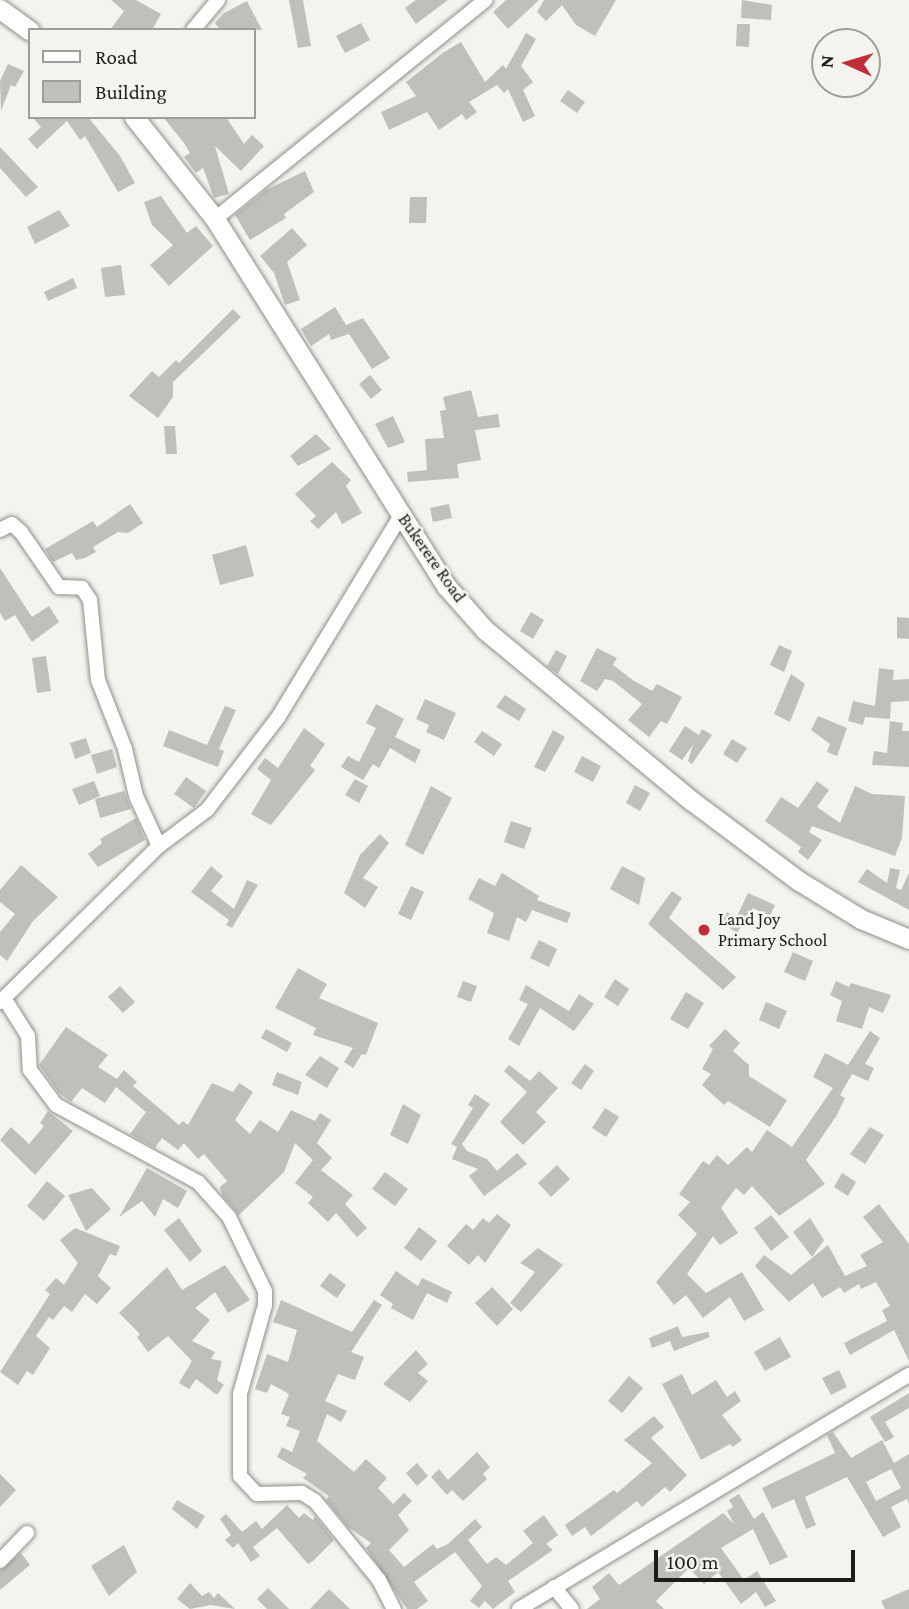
<!DOCTYPE html>
<style>
body{margin:0}
#map{position:relative;width:909px;height:1609px;overflow:hidden;background:#f4f3ee;font-family:"Crimson Pro",serif}
div>[style]{position:absolute}
.building>*{inset:0;background:#c0bfba}
.roads{filter:drop-shadow(0 0 2px #8f8e89) drop-shadow(0 0 2px #8f8e89)}
.street>*{height:14px;margin:-7px;padding:0 7px;transform-origin:7px;border-radius:7px;background:#fff}
.secondary>*{height:19px;margin:-9.5px;padding:0 9.5px;transform-origin:9.5px;border-radius:9.5px;background:#fff}
.dots>*{width:19px;height:19px;translate:-50% -50%;box-sizing:border-box;border:4px solid #f4f3ee;border-radius:50%}
span{translate:-50% -50%;white-space:nowrap;text-align:center;line-height:1.15;-webkit-text-stroke:5px #f4f3ee;paint-order:stroke}
.street-label{font-size:18px;color:#1d1d1b}
.poi-label{font-size:18px;color:#1d1d1b}
.left{translate:0 -50%;text-align:left}
.legend{position:absolute;left:28px;top:28px;width:228px;height:91px;box-sizing:border-box;background:#f4f3ee;border:2px solid #9e9d9a;margin:0;padding:9px 12px;list-style:none;font-size:21px;color:#1d1d1b}
.legend li{display:flex;align-items:center;gap:14px;height:35px}
.legend b{width:35px;border:2px solid #9e9d9a}
.north{position:absolute;left:811px;top:28px;width:70px;height:70px;box-sizing:border-box;background:#f4f3ee;border:2px solid #9e9d9a;border-radius:50%;rotate:274deg;font-size:19px;font-weight:700;line-height:28px;text-align:center;color:#1d1d1b}
.north::after{content:'';display:block;margin:auto;width:24px;height:32px;background:#bf2f3b;clip-path:polygon(50% 0,100% 100%,50% 72%,0 100%)}
.scale{position:absolute;left:654px;top:1550px;width:201px;height:32px;box-sizing:border-box;border:4px solid #1d1d1b;border-top:0;padding-left:9px;font-size:21px;line-height:24px;white-space:nowrap;color:#1d1d1b;-webkit-text-stroke:5px #f4f3ee;paint-order:stroke}
</style>
<div id="map">
<div class="building">
<i style="clip-path:polygon(111px 0,136px 0,161px 14px,152px 30px,110px 30px,124px 11px)"></i>
<i style="clip-path:polygon(289px 0,303px 0,311px 46px,298px 48px)"></i>
<i style="clip-path:polygon(416px 0,448px 0,416px 24px,405px 8px)"></i>
<i style="clip-path:polygon(506px 0,539px 0,508px 29px,493px 12px)"></i>
<i style="clip-path:polygon(544px 0,616px 0,595px 36px,576px 25px,562px 5px,546px 21px,537px 12px)"></i>
<i style="clip-path:polygon(742px 0,772px 5px,771px 20px,741px 18px)"></i>
<i style="clip-path:polygon(247px 1px,262px 30px,220px 30px,215px 23px,224px 13px)"></i>
<i style="clip-path:polygon(361px 23px,370px 40px,345px 53px,336px 36px)"></i>
<i style="clip-path:polygon(737px 24px,750px 24px,749px 47px,736px 46px)"></i>
<i style="clip-path:polygon(526px 33px,536px 39px,521px 66px,533px 82px,523px 90px,535px 116px,523px 122px,508px 89px,504px 93px,497px 85px,469px 102px,477px 112px,466px 120px,462px 114px,439px 130px,427px 112px,389px 130px,381px 112px,416px 96px,406px 82px,444px 52px,461px 42px,485px 82px,503px 65px,506px 69px)"></i>
<i style="clip-path:polygon(8px 64px,24px 71px,15px 87px,11px 85px,1px 111px,0 81px)"></i>
<i style="clip-path:polygon(568px 90px,585px 102px,577px 113px,560px 101px)"></i>
<i style="clip-path:polygon(32px 117px,88px 117px,120px 156px,135px 183px,118px 192px,85px 136px,80px 140px,67px 121px,37px 149px,28px 139px,41px 127px)"></i>
<i style="clip-path:polygon(163px 117px,226px 117px,244px 144px,252px 135px,264px 146px,241px 171px,215px 146px,229px 194px,214px 198px,203px 168px,196px 173px,184px 157px,190px 153px,184px 143px)"></i>
<i style="clip-path:polygon(0 147px,38px 187px,26px 197px,0 168px)"></i>
<i style="clip-path:polygon(305px 171px,314px 192px,284px 214px,286px 218px,250px 240px,235px 215px,266px 190px)"></i>
<i style="clip-path:polygon(161px 196px,187px 233px,196px 226px,213px 246px,169px 286px,150px 265px,173px 245px,152px 225px,144px 202px)"></i>
<i style="clip-path:polygon(410px 197px,427px 197px,426px 223px,409px 223px)"></i>
<i style="clip-path:polygon(59px 210px,70px 226px,35px 244px,27px 227px)"></i>
<i style="clip-path:polygon(292px 228px,307px 245px,287px 262px,300px 300px,285px 305px,274px 273px,260px 256px)"></i>
<i style="clip-path:polygon(121px 265px,125px 295px,105px 297px,101px 268px)"></i>
<i style="clip-path:polygon(73px 278px,77px 288px,48px 301px,44px 292px)"></i>
<i style="clip-path:polygon(335px 307px,346px 325px,363px 318px,390px 358px,372px 369px,349px 334px,331px 340px,329px 334px,311px 346px,301px 329px)"></i>
<i style="clip-path:polygon(233px 309px,241px 317px,173px 382px,173px 397px,158px 418px,129px 396px,152px 371px,159px 377px,176px 360px,179px 363px)"></i>
<i style="clip-path:polygon(370px 375px,382px 390px,371px 399px,359px 384px)"></i>
<i style="clip-path:polygon(471px 390px,478px 417px,498px 414px,500px 427px,475px 430px,481px 460px,457px 464px,459px 478px,408px 482px,407px 472px,427px 470px,425px 439px,444px 438px,440px 411px,446px 410px,443px 397px)"></i>
<i style="clip-path:polygon(393px 416px,405px 442px,388px 448px,375px 424px)"></i>
<i style="clip-path:polygon(164px 426px,175px 426px,177px 454px,166px 454px)"></i>
<i style="clip-path:polygon(316px 434px,331px 449px,298px 466px,290px 456px)"></i>
<i style="clip-path:polygon(332px 462px,351px 480px,346px 486px,362px 513px,342px 524px,336px 512px,318px 529px,310px 521px,316px 516px,295px 494px)"></i>
<i style="clip-path:polygon(130px 504px,143px 523px,128px 533px,118px 532px,93px 547px,96px 552px,85px 558px,76px 560px,72px 553px,53px 562px,45px 549px,93px 521px,97px 527px)"></i>
<i style="clip-path:polygon(449px 504px,452px 518px,433px 522px,430px 508px)"></i>
<i style="clip-path:polygon(246px 545px,254px 576px,220px 585px,212px 555px)"></i>
<i style="clip-path:polygon(0 568px,32px 617px,49px 606px,59px 622px,32px 642px,15px 615px,5px 621px,0 613px)"></i>
<i style="clip-path:polygon(531px 612px,544px 620px,533px 639px,520px 631px)"></i>
<i style="clip-path:polygon(897px 617px,909px 618px,909px 639px,897px 638px)"></i>
<i style="clip-path:polygon(779px 645px,792px 651px,784px 672px,770px 665px)"></i>
<i style="clip-path:polygon(597px 648px,617px 658px,613px 665px,634px 681px,652px 691px,657px 684px,682px 697px,667px 724px,661px 721px,649px 737px,628px 720px,642px 704px,613px 681px,605px 679px,597px 691px,580px 681px)"></i>
<i style="clip-path:polygon(556px 650px,567px 656px,558px 674px,547px 666px)"></i>
<i style="clip-path:polygon(46px 656px,51px 691px,37px 693px,32px 658px)"></i>
<i style="clip-path:polygon(879px 668px,894px 670px,893px 680px,909px 679px,909px 701px,891px 702px,890px 719px,865px 717px,863px 725px,848px 721px,853px 701px,875px 706px)"></i>
<i style="clip-path:polygon(791px 674px,805px 684px,790px 722px,774px 714px)"></i>
<i style="clip-path:polygon(505px 695px,526px 709px,519px 721px,496px 707px)"></i>
<i style="clip-path:polygon(425px 699px,456px 713px,444px 740px,426px 732px,429px 725px,416px 719px)"></i>
<i style="clip-path:polygon(376px 704px,404px 719px,395px 737px,421px 750px,415px 763px,390px 748px,379px 768px,373px 764px,363px 780px,341px 767px,348px 756px,359px 762px,376px 728px,366px 723px)"></i>
<i style="clip-path:polygon(225px 706px,236px 710px,219px 749px,224px 751px,218px 767px,163px 746px,169px 730px,207px 745px)"></i>
<i style="clip-path:polygon(818px 716px,847px 728px,837px 756px,827px 752px,830px 744px,811px 730px)"></i>
<i style="clip-path:polygon(890px 721px,903px 723px,902px 731px,909px 731px,909px 767px,872px 765px,874px 751px,887px 753px)"></i>
<i style="clip-path:polygon(685px 726px,699px 735px,702px 729px,712px 735px,692px 764px,688px 761px,693px 745px,682px 760px,669px 751px)"></i>
<i style="clip-path:polygon(304px 728px,325px 744px,310px 766px,315px 770px,271px 825px,251px 814px,271px 780px,257px 769px,265px 758px,278px 768px)"></i>
<i style="clip-path:polygon(553px 730px,565px 737px,545px 772px,534px 767px)"></i>
<i style="clip-path:polygon(482px 731px,502px 744px,494px 756px,474px 742px)"></i>
<i style="clip-path:polygon(86px 738px,91px 753px,75px 759px,70px 743px)"></i>
<i style="clip-path:polygon(732px 739px,747px 748px,737px 763px,723px 754px)"></i>
<i style="clip-path:polygon(112px 749px,117px 767px,97px 774px,91px 755px)"></i>
<i style="clip-path:polygon(582px 756px,601px 766px,593px 782px,574px 772px)"></i>
<i style="clip-path:polygon(186px 777px,206px 791px,194px 808px,174px 794px)"></i>
<i style="clip-path:polygon(355px 779px,368px 786px,359px 803px,345px 795px)"></i>
<i style="clip-path:polygon(94px 781px,100px 796px,79px 805px,72px 789px)"></i>
<i style="clip-path:polygon(817px 781px,829px 790px,817px 807px,840px 823px,855px 786px,872px 794px,905px 796px,902px 838px,895px 856px,812px 826px,809px 832px,822px 840px,808px 860px,798px 852px,801px 847px,765px 821px,781px 797px,798px 808px)"></i>
<i style="clip-path:polygon(635px 785px,650px 793px,640px 811px,626px 803px)"></i>
<i style="clip-path:polygon(431px 786px,452px 798px,423px 855px,405px 845px)"></i>
<i style="clip-path:polygon(124px 791px,131px 809px,100px 818px,95px 799px)"></i>
<i style="clip-path:polygon(136px 818px,145px 840px,98px 867px,88px 854px,102px 843px,100px 839px)"></i>
<i style="clip-path:polygon(511px 821px,532px 828px,524px 849px,504px 842px)"></i>
<i style="clip-path:polygon(380px 834px,389px 843px,363px 878px,378px 887px,365px 908px,344px 893px,360px 855px)"></i>
<i style="clip-path:polygon(21px 865px,58px 897px,33px 921px,7px 961px,0 955px,0 932px,15px 914px,0 902px,0 890px)"></i>
<i style="clip-path:polygon(211px 866px,223px 876px,211px 891px,234px 909px,247px 880px,258px 885px,232px 928px,226px 925px,229px 920px,191px 892px)"></i>
<i style="clip-path:polygon(622px 866px,645px 878px,639px 905px,610px 889px)"></i>
<i style="clip-path:polygon(890px 868px,900px 870px,896px 888px,901px 890px,909px 873px,909px 910px,858px 882px,867px 869px,887px 883px)"></i>
<i style="clip-path:polygon(502px 873px,539px 896px,537px 900px,571px 913px,567px 923px,532px 910px,526px 922px,517px 917px,509px 941px,487px 933px,494px 913px,468px 899px,479px 878px,495px 886px)"></i>
<i style="clip-path:polygon(411px 886px,424px 892px,411px 920px,398px 914px)"></i>
<i style="clip-path:polygon(672px 891px,682px 898px,669px 918px,736px 977px,723px 990px,648px 924px)"></i>
<i style="clip-path:polygon(748px 893px,775px 905px,770px 916px,753px 908px,737px 933px,721px 922px,727px 912px,736px 918px)"></i>
<i style="clip-path:polygon(539px 940px,557px 949px,549px 967px,530px 958px)"></i>
<i style="clip-path:polygon(793px 952px,813px 961px,805px 981px,784px 972px)"></i>
<i style="clip-path:polygon(298px 968px,327px 984px,319px 998px,378px 1023px,366px 1055px,362px 1054px,353px 1068px,344px 1062px,353px 1048px,313px 1035px,316px 1028px,275px 1008px)"></i>
<i style="clip-path:polygon(615px 979px,629px 989px,618px 1006px,604px 997px)"></i>
<i style="clip-path:polygon(463px 981px,477px 986px,471px 1002px,457px 997px)"></i>
<i style="clip-path:polygon(836px 981px,849px 987px,851px 983px,891px 995px,883px 1013px,869px 1007px,862px 1029px,836px 1021px,842px 1001px,830px 995px)"></i>
<i style="clip-path:polygon(526px 985px,569px 1011px,579px 994px,594px 1004px,574px 1031px,540px 1008px,519px 1046px,508px 1039px,528px 1004px,519px 1000px)"></i>
<i style="clip-path:polygon(120px 986px,135px 1002px,123px 1013px,108px 997px)"></i>
<i style="clip-path:polygon(686px 992px,704px 1003px,688px 1029px,670px 1019px)"></i>
<i style="clip-path:polygon(766px 1002px,787px 1011px,779px 1029px,759px 1020px)"></i>
<i style="clip-path:polygon(66px 1027px,108px 1055px,98px 1067px,117px 1079px,124px 1070px,137px 1082px,133px 1086px,179px 1125px,183px 1121px,188px 1125px,212px 1083px,233px 1092px,239px 1083px,253px 1092px,235px 1120px,250px 1134px,260px 1120px,278px 1132px,291px 1110px,315px 1121px,320px 1113px,331px 1120px,317px 1143px,332px 1158px,321px 1170px,353px 1195px,345px 1204px,367px 1228px,357px 1237px,336px 1213px,328px 1222px,308px 1203px,313px 1197px,295px 1183px,313px 1160px,295px 1143px,284px 1172px,239px 1215px,222px 1195px,220px 1187px,227px 1181px,204px 1154px,198px 1159px,184px 1143px,178px 1150px,162px 1138px,155px 1148px,130px 1134px,146px 1112px,116px 1087px,105px 1103px,82px 1088px,71px 1102px,59px 1093px,39px 1065px)"></i>
<i style="clip-path:polygon(266px 1029px,292px 1043px,287px 1052px,261px 1038px)"></i>
<i style="clip-path:polygon(725px 1029px,740px 1043px,733px 1051px,749px 1065px,749px 1076px,787px 1100px,770px 1127px,728px 1101px,724px 1105px,702px 1085px,711px 1074px,702px 1069px,713px 1049px,709px 1046px)"></i>
<i style="clip-path:polygon(870px 1031px,880px 1038px,865px 1064px,874px 1068px,868px 1081px,852px 1074px,840px 1095px,845px 1098px,837px 1115px,806px 1160px,825px 1184px,779px 1216px,752px 1186px,744px 1195px,736px 1188px,721px 1208px,738px 1233px,720px 1245px,713px 1236px,687px 1274px,706px 1293px,742px 1272px,764px 1310px,744px 1321px,730px 1297px,703px 1318px,686px 1295px,674px 1305px,656px 1282px,697px 1234px,678px 1215px,690px 1202px,679px 1194px,703px 1161px,709px 1165px,717px 1155px,728px 1165px,747px 1147px,752px 1152px,767px 1130px,792px 1147px,833px 1088px,813px 1077px,825px 1053px,848px 1065px)"></i>
<i style="clip-path:polygon(320px 1056px,339px 1068px,327px 1088px,305px 1075px)"></i>
<i style="clip-path:polygon(585px 1064px,594px 1071px,581px 1090px,571px 1083px)"></i>
<i style="clip-path:polygon(509px 1065px,530px 1081px,539px 1071px,558px 1088px,536px 1112px,546px 1122px,523px 1145px,500px 1122px,527px 1092px,504px 1071px)"></i>
<i style="clip-path:polygon(277px 1072px,302px 1082px,298px 1095px,272px 1085px)"></i>
<i style="clip-path:polygon(475px 1094px,490px 1104px,462px 1144px,467px 1151px,487px 1159px,497px 1171px,517px 1153px,527px 1164px,484px 1196px,469px 1176px,478px 1169px,452px 1159px,457px 1147px,451px 1144px,473px 1108px,468px 1105px)"></i>
<i style="clip-path:polygon(403px 1104px,421px 1115px,408px 1144px,390px 1135px)"></i>
<i style="clip-path:polygon(605px 1108px,619px 1117px,606px 1137px,592px 1128px)"></i>
<i style="clip-path:polygon(48px 1111px,73px 1131px,35px 1175px,0 1140px,11px 1127px,29px 1144px,44px 1126px,40px 1123px)"></i>
<i style="clip-path:polygon(870px 1127px,884px 1135px,865px 1164px,850px 1154px)"></i>
<i style="clip-path:polygon(557px 1165px,570px 1179px,551px 1197px,538px 1183px)"></i>
<i style="clip-path:polygon(147px 1168px,187px 1191px,178px 1208px,163px 1199px,155px 1217px,142px 1201px,119px 1217px)"></i>
<i style="clip-path:polygon(385px 1172px,408px 1189px,395px 1206px,372px 1189px)"></i>
<i style="clip-path:polygon(842px 1173px,856px 1182px,848px 1196px,834px 1187px)"></i>
<i style="clip-path:polygon(47px 1181px,65px 1196px,44px 1221px,27px 1206px)"></i>
<i style="clip-path:polygon(92px 1188px,111px 1209px,86px 1231px,68px 1195px)"></i>
<i style="clip-path:polygon(879px 1204px,909px 1244px,909px 1361px,894px 1330px,850px 1355px,844px 1343px,887px 1321px,882px 1310px,890px 1306px,876px 1282px,861px 1289px,859px 1284px,844px 1293px,840px 1287px,822px 1298px,813px 1283px,789px 1302px,755px 1266px,764px 1255px,791px 1275px,828px 1245px,845px 1276px,867px 1266px,860px 1255px,883px 1242px,863px 1217px)"></i>
<i style="clip-path:polygon(497px 1214px,511px 1225px,485px 1263px,478px 1255px,469px 1265px,447px 1246px,466px 1224px,473px 1230px,483px 1218px,489px 1223px)"></i>
<i style="clip-path:polygon(771px 1215px,789px 1237px,771px 1251px,754px 1228px)"></i>
<i style="clip-path:polygon(179px 1218px,202px 1251px,190px 1262px,164px 1230px)"></i>
<i style="clip-path:polygon(810px 1218px,824px 1240px,812px 1257px,793px 1232px)"></i>
<i style="clip-path:polygon(419px 1227px,437px 1241px,421px 1261px,404px 1248px)"></i>
<i style="clip-path:polygon(75px 1228px,120px 1246px,116px 1256px,110px 1254px,98px 1276px,111px 1288px,97px 1304px,85px 1294px,72px 1312px,64px 1306px,53px 1320px,49px 1317px,36px 1336px,50px 1348px,33px 1375px,27px 1371px,18px 1385px,0 1372px,50px 1294px,45px 1290px,56px 1278px,64px 1285px,78px 1263px,60px 1240px)"></i>
<i style="clip-path:polygon(538px 1248px,563px 1265px,521px 1312px,510px 1303px,535px 1272px,520px 1263px)"></i>
<i style="clip-path:polygon(225px 1265px,250px 1300px,228px 1313px,215px 1292px,195px 1308px,210px 1320px,192px 1341px,215px 1352px,211px 1359px,222px 1361px,217px 1380px,224px 1385px,217px 1395px,196px 1379px,189px 1389px,179px 1383px,192px 1361px,168px 1336px,148px 1352px,137px 1337px,140px 1334px,119px 1313px,167px 1267px,182px 1290px)"></i>
<i style="clip-path:polygon(396px 1271px,418px 1286px,422px 1278px,452px 1292px,447px 1303px,427px 1293px,413px 1320px,391px 1308px,393px 1304px,380px 1295px)"></i>
<i style="clip-path:polygon(330px 1273px,346px 1285px,337px 1298px,320px 1286px)"></i>
<i style="clip-path:polygon(492px 1287px,513px 1309px,497px 1326px,475px 1303px)"></i>
<i style="clip-path:polygon(281px 1300px,352px 1332px,374px 1300px,382px 1305px,351px 1352px,364px 1357px,355px 1380px,338px 1374px,325px 1401px,347px 1411px,341px 1422px,327px 1414px,317px 1441px,354px 1472px,366px 1459px,387px 1478px,378px 1488px,393px 1504px,404px 1493px,412px 1501px,398px 1515px,409px 1530px,389px 1550px,404px 1567px,433px 1544px,437px 1549px,448px 1544px,475px 1519px,482px 1527px,468px 1540px,487px 1564px,496px 1557px,506px 1565px,533px 1543px,523px 1531px,544px 1515px,558px 1535px,546px 1544px,553px 1550px,508px 1581px,515px 1592px,493px 1609px,485px 1601px,479px 1608px,470px 1601px,482px 1586px,455px 1552px,414px 1582px,428px 1601px,417px 1609px,407px 1609px,366px 1548px,371px 1543px,348px 1527px,326px 1500px,329px 1496px,303px 1478px,307px 1474px,277px 1457px,282px 1447px,292px 1452px,300px 1431px,286px 1426px,290px 1417px,281px 1414px,289px 1394px,271px 1384px,267px 1393px,255px 1389px,267px 1354px,288px 1362px,297px 1330px,273px 1322px)"></i>
<i style="clip-path:polygon(678px 1326px,682px 1337px,708px 1332px,710px 1337px,674px 1351px,670px 1341px,652px 1348px,649px 1338px)"></i>
<i style="clip-path:polygon(780px 1337px,791px 1357px,765px 1371px,754px 1352px)"></i>
<i style="clip-path:polygon(416px 1350px,428px 1364px,418px 1373px,428px 1381px,410px 1402px,383px 1384px)"></i>
<i style="clip-path:polygon(839px 1370px,847px 1387px,831px 1395px,822px 1378px)"></i>
<i style="clip-path:polygon(682px 1374px,692px 1395px,716px 1380px,727px 1397px,735px 1391px,741px 1401px,722px 1415px,742px 1440px,733px 1447px,730px 1444px,701px 1460px,662px 1384px)"></i>
<i style="clip-path:polygon(629px 1376px,643px 1388px,622px 1413px,608px 1401px)"></i>
<i style="clip-path:polygon(909px 1393px,909px 1408px,885px 1422px,894px 1437px,885px 1442px,870px 1417px)"></i>
<i style="clip-path:polygon(654px 1416px,664px 1427px,651px 1438px,687px 1475px,670px 1492px,665px 1487px,642px 1507px,637px 1501px,591px 1536px,585px 1527px,572px 1536px,565px 1525px,614px 1490px,617px 1493px,652px 1463px,624px 1440px)"></i>
<i style="clip-path:polygon(evenodd,833px 1432px,851px 1458px,882px 1440px,894px 1463px,909px 1454px,909px 1504px,907px 1499px,891px 1507px,901px 1527px,883px 1537px,847px 1477px,805px 1497px,816px 1525px,806px 1529px,794px 1499px,772px 1509px,762px 1488px,835px 1453px,827px 1435px,833px 1432px,891px 1469px,901px 1488px,876px 1501px,866px 1482px,891px 1469px)"></i>
<i style="clip-path:polygon(477px 1452px,490px 1467px,483px 1474px,487px 1479px,463px 1501px,452px 1490px,447px 1495px,431px 1477px,439px 1469px,448px 1480px)"></i>
<i style="clip-path:polygon(417px 1463px,428px 1476px,417px 1486px,406px 1473px)"></i>
<i style="clip-path:polygon(0 1474px,16px 1490px,0 1507px)"></i>
<i style="clip-path:polygon(739px 1494px,754px 1519px,763px 1512px,788px 1557px,770px 1565px,753px 1529px,721px 1548px,744px 1580px,757px 1571px,776px 1601px,765px 1607px,756px 1592px,741px 1604px,718px 1572px,704px 1584px,689px 1568px,656px 1601px,664px 1609px,587px 1609px,600px 1599px,592px 1587px,609px 1573px,619px 1585px,723px 1513px,734px 1524px,727px 1511px,733px 1507px,729px 1500px)"></i>
<i style="clip-path:polygon(177px 1500px,205px 1516px,197px 1529px,172px 1509px)"></i>
<i style="clip-path:polygon(287px 1505px,299px 1518px,304px 1513px,313px 1520px,315px 1516px,334px 1540px,313px 1561px,308px 1564px,277px 1528px,253px 1547px,260px 1556px,251px 1562px,238px 1543px,233px 1548px,225px 1540px,231px 1535px,220px 1519px,226px 1514px,242px 1532px,256px 1521px,262px 1529px)"></i>
<i style="clip-path:polygon(124px 1545px,137px 1572px,109px 1596px,91px 1566px)"></i>
<i style="clip-path:polygon(21px 1553px,30px 1565px,0 1590px,0 1570px)"></i>
<i style="clip-path:polygon(190px 1583px,202px 1596px,209px 1592px,214px 1598px,218px 1593px,235px 1609px,211px 1605px,190px 1609px,177px 1599px)"></i>
<i style="clip-path:polygon(268px 1588px,289px 1609px,267px 1609px,257px 1599px)"></i>
<i style="clip-path:polygon(329px 1589px,350px 1609px,310px 1609px)"></i>
<i style="clip-path:polygon(909px 1589px,909px 1609px,885px 1609px,881px 1601px)"></i>
</div>
<div class="roads">
<div class="street">
<i style="left:193px;top:30px;width:39px;rotate:-50deg"></i>
<i style="left:215px;top:219px;width:348px;rotate:-39deg"></i>
<i style="left:0;top:530px;width:13px;rotate:-27deg"></i>
<i style="left:12px;top:524px;width:12px;rotate:42deg"></i>
<i style="left:21px;top:532px;width:67px;rotate:55.4deg"></i>
<i style="left:59px;top:587px;width:23px;rotate:2deg"></i>
<i style="left:82px;top:588px;width:14px;rotate:56deg"></i>
<i style="left:90px;top:600px;width:80px;rotate:84.3deg"></i>
<i style="left:98px;top:680px;width:74px;rotate:68.6deg"></i>
<i style="left:125px;top:749px;width:48px;rotate:76.8deg"></i>
<i style="left:136px;top:796px;width:55px;rotate:65.3deg"></i>
<i style="left:4px;top:998px;width:45px;rotate:57.7deg"></i>
<i style="left:28px;top:1036px;width:34px;rotate:87deg"></i>
<i style="left:30px;top:1070px;width:44px;rotate:53.4deg"></i>
<i style="left:56px;top:1105px;width:162px;rotate:28.5deg"></i>
<i style="left:198px;top:1182px;width:47px;rotate:48.5deg"></i>
<i style="left:229px;top:1217px;width:82px;rotate:64.1deg"></i>
<i style="left:265px;top:1291px;width:14px;rotate:90deg"></i>
<i style="left:265px;top:1305px;width:92px;rotate:105.7deg"></i>
<i style="left:240px;top:1394px;width:82px;rotate:90deg"></i>
<i style="left:240px;top:1476px;width:25px;rotate:47deg"></i>
<i style="left:257px;top:1494px;width:45px;rotate:-1.3deg"></i>
<i style="left:302px;top:1493px;width:15px;rotate:32deg"></i>
<i style="left:315px;top:1501px;width:102px;rotate:51deg"></i>
<i style="left:379px;top:1580px;width:33px;rotate:63deg"></i>
<i style="left:0;top:1002px;width:223px;rotate:-44.5deg"></i>
<i style="left:159px;top:846px;width:60px;rotate:-36.9deg"></i>
<i style="left:207px;top:810px;width:118px;rotate:-52.5deg"></i>
<i style="left:279px;top:716px;width:235px;rotate:-58.7deg"></i>
<i style="left:0;top:1561px;width:39px;rotate:-46deg"></i>
<i style="left:554px;top:1587px;width:28px;rotate:51deg"></i>
<i style="left:519px;top:1609px;width:455px;rotate:-31deg"></i>
</div>
<div class="secondary">
<i style="left:0;top:9px;width:37px;rotate:36deg"></i>
<i style="left:134px;top:117px;width:130px;rotate:51.5deg"></i>
<i style="left:215px;top:219px;width:435px;rotate:57.8deg"></i>
<i style="left:447px;top:587px;width:57px;rotate:48.5deg"></i>
<i style="left:485px;top:630px;width:268px;rotate:39.6deg"></i>
<i style="left:692px;top:801px;width:134px;rotate:36.8deg"></i>
<i style="left:799px;top:881px;width:73px;rotate:31.5deg"></i>
<i style="left:861px;top:919px;width:52px;rotate:22.6deg"></i>
</div>
</div>
<div class="dots">
<i style="left:704px;top:930px;background:#bf2f3b"></i>
</div>
<div class="street-label">
<span style="left:432px;top:558px;rotate:55deg">Bukerere Road</span>
</div>
<div class="poi-label">
<span class="left" style="left:718px;top:930px">Land Joy<br>Primary School</span>
</div>
<ul class="legend">
<li><b style="height:9px;background:#fff"></b>Road</li>
<li><b style="height:19px;background:#c0bfba"></b>Building</li>
</ul>
<div class="north">N</div>
<div class="scale">100 m</div>
</div>
